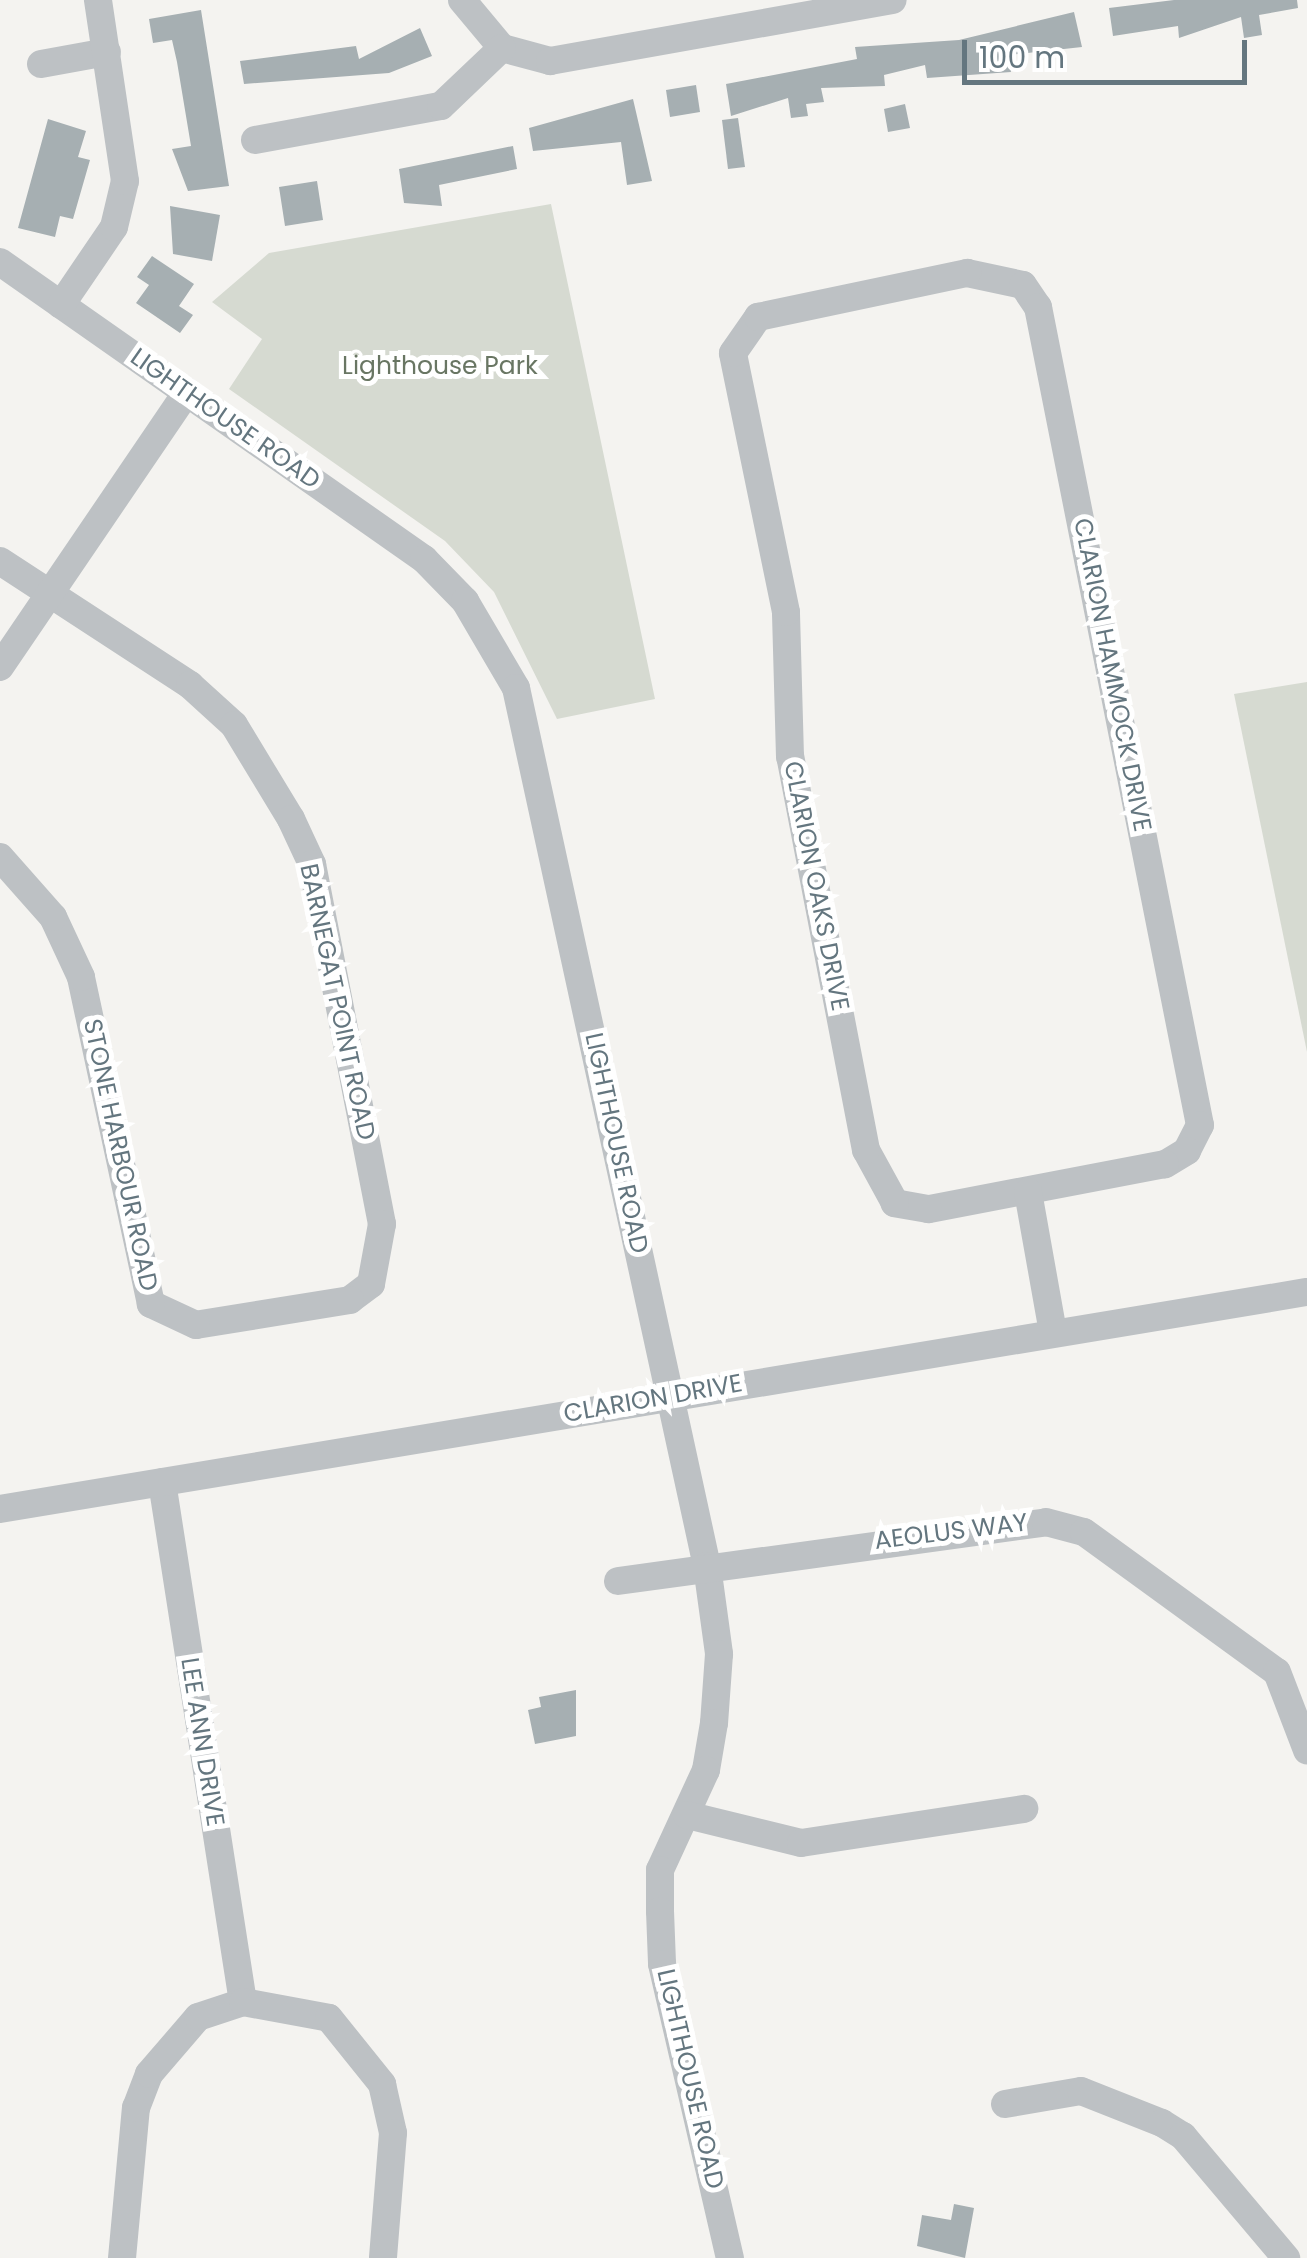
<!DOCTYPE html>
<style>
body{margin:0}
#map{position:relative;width:1307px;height:2258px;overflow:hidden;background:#f4f3f0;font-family:Poppins,sans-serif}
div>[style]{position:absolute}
.green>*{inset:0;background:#d6dad1}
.building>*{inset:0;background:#a6afb2}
.minor>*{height:28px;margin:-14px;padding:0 14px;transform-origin:14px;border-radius:14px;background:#bdc1c4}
span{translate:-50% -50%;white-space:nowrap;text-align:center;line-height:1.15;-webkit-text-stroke:10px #fff;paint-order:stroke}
.park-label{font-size:25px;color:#697663}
.street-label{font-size:25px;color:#64767f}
.scale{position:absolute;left:962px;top:40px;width:285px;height:45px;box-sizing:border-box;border:5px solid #64767f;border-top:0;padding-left:12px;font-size:30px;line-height:35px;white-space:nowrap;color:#64767f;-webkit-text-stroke:8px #fff;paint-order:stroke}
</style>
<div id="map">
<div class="green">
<i style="clip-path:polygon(551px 204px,655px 699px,557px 719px,494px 592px,445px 541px,229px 389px,262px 339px,212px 302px,269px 253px)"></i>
<i style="clip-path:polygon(1307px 682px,1307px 1052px,1234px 694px)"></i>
</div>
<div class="building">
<i style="clip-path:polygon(1174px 0,1297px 0,1298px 8px,1259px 15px,1262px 35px,1244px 38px,1241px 17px,1179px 38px,1178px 26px,1113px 36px,1109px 8px)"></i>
<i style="clip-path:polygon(201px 10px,229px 186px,188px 191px,172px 149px,191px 146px,177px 62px,172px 40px,153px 43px,149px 19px)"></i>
<i style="clip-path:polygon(1074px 12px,1082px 47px,1008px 55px,1011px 72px,927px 78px,925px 65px,884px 75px,885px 86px,821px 88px,824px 102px,806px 104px,808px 116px,791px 118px,788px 98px,731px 116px,726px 84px,857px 59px,855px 47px,959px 40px)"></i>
<i style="clip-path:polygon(420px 28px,432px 56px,389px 73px,244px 84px,240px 61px,356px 46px,359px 59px)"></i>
<i style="clip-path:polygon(696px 85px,700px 112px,670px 117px,666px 90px)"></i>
<i style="clip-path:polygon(633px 99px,652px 181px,627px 185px,621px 142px,533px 151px,529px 128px)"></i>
<i style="clip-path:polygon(905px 104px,910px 128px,888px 132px,884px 109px)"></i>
<i style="clip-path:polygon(738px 118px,745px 167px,728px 169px,722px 120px)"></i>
<i style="clip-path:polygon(48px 119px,86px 131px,78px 157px,90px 160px,73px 219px,60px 216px,55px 237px,18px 228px)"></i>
<i style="clip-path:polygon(513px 146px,517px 169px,439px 185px,442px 206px,404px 203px,399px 169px)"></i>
<i style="clip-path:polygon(317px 181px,323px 220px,285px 226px,279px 187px)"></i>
<i style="clip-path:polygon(170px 206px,220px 215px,212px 261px,173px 254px)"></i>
<i style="clip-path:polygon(152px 256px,194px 284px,179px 306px,193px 315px,180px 333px,136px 303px,149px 285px,137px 277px)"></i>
<i style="clip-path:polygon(576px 1690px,576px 1736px,535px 1744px,528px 1710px,541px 1707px,539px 1697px)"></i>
<i style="clip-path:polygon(954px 2204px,974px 2208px,965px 2258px,917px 2246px,922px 2215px,951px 2220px)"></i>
</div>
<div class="minor">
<i style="left:462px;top:0;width:62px;rotate:50.2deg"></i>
<i style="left:502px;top:48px;width:50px;rotate:15.2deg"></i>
<i style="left:550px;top:61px;width:348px;rotate:-10.1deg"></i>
<i style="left:41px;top:64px;width:67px;rotate:-10.3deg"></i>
<i style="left:255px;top:140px;width:189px;rotate:-10.4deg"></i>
<i style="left:441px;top:106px;width:84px;rotate:-43.6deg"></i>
<i style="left:0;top:262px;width:518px;rotate:35.01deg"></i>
<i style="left:424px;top:559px;width:59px;rotate:45.7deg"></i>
<i style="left:465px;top:601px;width:101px;rotate:59.6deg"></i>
<i style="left:516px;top:688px;width:899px;rotate:77.73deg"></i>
<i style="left:707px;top:1566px;width:89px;rotate:82.2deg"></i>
<i style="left:719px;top:1654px;width:69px;rotate:94.1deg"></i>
<i style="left:714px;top:1723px;width:48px;rotate:99.7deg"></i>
<i style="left:706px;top:1770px;width:110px;rotate:114.7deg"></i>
<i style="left:660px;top:1870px;width:41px;rotate:90deg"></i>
<i style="left:660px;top:1911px;width:53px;rotate:87.8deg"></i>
<i style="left:662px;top:1964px;width:302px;rotate:77deg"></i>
<i style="left:967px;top:273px;width:57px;rotate:12.1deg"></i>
<i style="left:1023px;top:285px;width:27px;rotate:56deg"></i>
<i style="left:1038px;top:307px;width:834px;rotate:78.8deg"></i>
<i style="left:1200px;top:1125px;width:29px;rotate:117deg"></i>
<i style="left:1187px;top:1151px;width:26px;rotate:149deg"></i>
<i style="left:1165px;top:1164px;width:241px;rotate:169.2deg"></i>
<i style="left:928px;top:1209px;width:34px;rotate:-170deg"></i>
<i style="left:895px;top:1203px;width:60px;rotate:-118.7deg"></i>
<i style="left:866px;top:1150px;width:400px;rotate:-100.9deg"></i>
<i style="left:790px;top:757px;width:145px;rotate:-91.6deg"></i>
<i style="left:786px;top:612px;width:264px;rotate:-101.6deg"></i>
<i style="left:733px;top:353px;width:44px;rotate:-55.2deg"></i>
<i style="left:758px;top:317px;width:214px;rotate:-11.9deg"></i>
<i style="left:61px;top:305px;width:94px;rotate:-55.8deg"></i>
<i style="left:114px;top:227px;width:47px;rotate:-76.6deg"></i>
<i style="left:125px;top:181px;width:183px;rotate:-98.5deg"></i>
<i style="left:0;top:561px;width:227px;rotate:33.1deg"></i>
<i style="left:190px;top:685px;width:59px;rotate:42.3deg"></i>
<i style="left:234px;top:725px;width:110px;rotate:58.8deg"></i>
<i style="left:291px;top:819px;width:50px;rotate:65deg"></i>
<i style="left:312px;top:864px;width:367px;rotate:79deg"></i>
<i style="left:382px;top:1224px;width:61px;rotate:100.4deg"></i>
<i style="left:371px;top:1284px;width:26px;rotate:143deg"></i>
<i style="left:350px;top:1300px;width:156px;rotate:170.8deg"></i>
<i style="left:196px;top:1325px;width:50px;rotate:-155deg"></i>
<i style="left:151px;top:1304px;width:334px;rotate:-102.1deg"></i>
<i style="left:81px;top:977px;width:66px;rotate:-115deg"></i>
<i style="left:53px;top:917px;width:80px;rotate:-131.5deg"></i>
<i style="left:0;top:667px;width:333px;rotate:-55.8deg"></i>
<i style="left:1028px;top:1192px;width:143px;rotate:79.9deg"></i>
<i style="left:162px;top:1482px;width:526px;rotate:81.15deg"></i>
<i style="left:0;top:1509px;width:1325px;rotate:-9.43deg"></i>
<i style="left:618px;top:1581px;width:432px;rotate:-7.8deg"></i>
<i style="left:1046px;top:1522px;width:39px;rotate:15deg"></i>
<i style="left:1084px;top:1532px;width:238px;rotate:36deg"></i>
<i style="left:1277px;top:1672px;width:84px;rotate:69deg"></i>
<i style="left:687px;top:1815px;width:117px;rotate:13.8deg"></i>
<i style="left:801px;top:1843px;width:226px;rotate:-8.7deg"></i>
<i style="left:1005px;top:2104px;width:77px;rotate:-9.7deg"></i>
<i style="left:1081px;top:2091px;width:87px;rotate:21.6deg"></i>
<i style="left:1162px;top:2123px;width:25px;rotate:32deg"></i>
<i style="left:1183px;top:2136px;width:160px;rotate:49.8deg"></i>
<i style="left:122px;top:2258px;width:151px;rotate:-84.7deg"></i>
<i style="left:136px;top:2108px;width:36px;rotate:-69deg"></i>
<i style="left:149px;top:2074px;width:75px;rotate:-49.3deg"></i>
<i style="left:198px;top:2017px;width:47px;rotate:-18.4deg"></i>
<i style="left:243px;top:2002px;width:87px;rotate:10.5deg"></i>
<i style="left:329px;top:2018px;width:85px;rotate:51.2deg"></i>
<i style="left:382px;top:2084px;width:50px;rotate:77.3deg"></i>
<i style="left:393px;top:2133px;width:125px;rotate:94.6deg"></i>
</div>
<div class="park-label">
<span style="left:440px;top:366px">Lighthouse Park</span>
</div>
<div class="street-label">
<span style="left:225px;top:419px;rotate:35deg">LIGHTHOUSE ROAD</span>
<span style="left:1112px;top:675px;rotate:79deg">CLARION HAMMOCK DRIVE</span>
<span style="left:816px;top:886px;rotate:79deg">CLARION OAKS DRIVE</span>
<span style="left:337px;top:1002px;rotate:78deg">BARNEGAT POINT ROAD</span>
<span style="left:616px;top:1143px;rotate:78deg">LIGHTHOUSE ROAD</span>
<span style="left:120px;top:1155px;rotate:78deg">STONE HARBOUR ROAD</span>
<span style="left:653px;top:1399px;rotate:-10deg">CLARION DRIVE</span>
<span style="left:951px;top:1532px;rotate:-7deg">AEOLUS WAY</span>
<span style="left:202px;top:1742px;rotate:81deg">LEE ANN DRIVE</span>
<span style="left:690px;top:2079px;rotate:77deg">LIGHTHOUSE ROAD</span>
</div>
<div class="scale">100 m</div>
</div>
